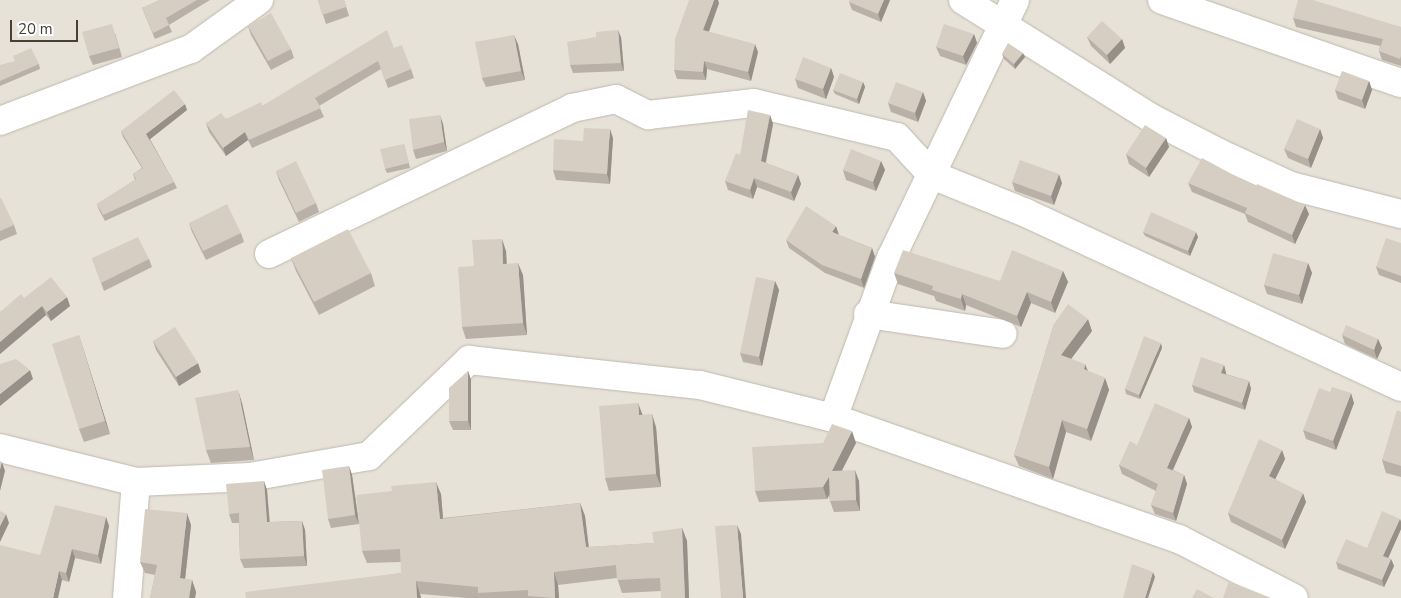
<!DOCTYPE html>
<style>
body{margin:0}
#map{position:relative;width:1401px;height:598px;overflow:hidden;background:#f3f0ea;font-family:"Nunito Sans",sans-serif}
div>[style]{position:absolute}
.residential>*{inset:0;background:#e7e2d8}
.roads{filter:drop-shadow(0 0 1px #beb7ad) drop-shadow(0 0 1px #beb7ad)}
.minor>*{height:28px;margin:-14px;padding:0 14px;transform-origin:14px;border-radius:14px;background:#fff}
.wall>*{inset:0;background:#b9b1a8}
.shaded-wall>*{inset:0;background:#969088}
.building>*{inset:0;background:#d7cec3}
span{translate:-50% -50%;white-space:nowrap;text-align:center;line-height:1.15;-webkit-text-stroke:5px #fff;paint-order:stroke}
.scale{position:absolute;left:10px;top:20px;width:68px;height:22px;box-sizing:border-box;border:2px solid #464038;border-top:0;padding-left:6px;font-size:15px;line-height:18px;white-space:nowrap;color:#464038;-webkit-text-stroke:4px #fff;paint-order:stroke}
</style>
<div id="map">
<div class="residential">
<i style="clip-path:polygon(0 0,1401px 0,1401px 598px,0 598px)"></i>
</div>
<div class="roads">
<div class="minor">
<i style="left:963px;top:0;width:222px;rotate:32.1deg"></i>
<i style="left:1151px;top:118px;width:76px;rotate:27.2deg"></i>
<i style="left:1219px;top:153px;width:79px;rotate:24.6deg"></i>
<i style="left:1291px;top:186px;width:114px;rotate:14.3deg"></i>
<i style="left:1162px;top:0;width:253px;rotate:19.2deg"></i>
<i style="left:0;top:121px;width:204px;rotate:-20.7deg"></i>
<i style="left:191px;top:49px;width:84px;rotate:-35.8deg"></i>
<i style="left:269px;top:254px;width:336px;rotate:-25.7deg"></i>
<i style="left:572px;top:108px;width:45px;rotate:-11.6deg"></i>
<i style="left:616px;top:99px;width:36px;rotate:27deg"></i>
<i style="left:648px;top:115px;width:107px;rotate:-6.5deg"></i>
<i style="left:754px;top:103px;width:147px;rotate:13.4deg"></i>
<i style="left:897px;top:137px;width:52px;rotate:47.4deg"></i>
<i style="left:932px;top:175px;width:101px;rotate:22deg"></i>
<i style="left:1026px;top:213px;width:413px;rotate:24.9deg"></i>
<i style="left:868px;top:314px;width:136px;rotate:8.4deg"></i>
<i style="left:833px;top:418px;width:170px;rotate:-70.1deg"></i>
<i style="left:891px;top:258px;width:286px;rotate:-64.3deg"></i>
<i style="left:0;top:448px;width:140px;rotate:14deg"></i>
<i style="left:136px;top:482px;width:114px;rotate:-2.5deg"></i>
<i style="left:250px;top:477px;width:121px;rotate:-10deg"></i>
<i style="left:369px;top:456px;width:139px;rotate:-43.8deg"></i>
<i style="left:469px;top:360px;width:232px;rotate:6.2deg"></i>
<i style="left:700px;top:385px;width:137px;rotate:13.9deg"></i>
<i style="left:833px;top:418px;width:367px;rotate:19.3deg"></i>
<i style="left:1179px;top:539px;width:129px;rotate:27.2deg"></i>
<i style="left:127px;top:598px;width:116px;rotate:-85.6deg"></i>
</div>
</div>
<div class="wall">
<i style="clip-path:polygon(160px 0,210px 0,169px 25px,172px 32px,155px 39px,142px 8px)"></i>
<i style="clip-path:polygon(318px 0,344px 0,349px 16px,326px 24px)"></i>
<i style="clip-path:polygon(850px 0,890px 0,881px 22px,852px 10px,849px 2px)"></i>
<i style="clip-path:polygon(719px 3px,709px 32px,758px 52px,751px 81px,707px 69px,706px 80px,677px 79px,674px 70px)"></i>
<i style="clip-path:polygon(1293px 18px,1401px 27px,1401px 66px,1382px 60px,1379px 51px,1380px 46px,1296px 27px)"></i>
<i style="clip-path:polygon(248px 26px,291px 49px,294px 58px,271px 70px,251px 35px)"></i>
<i style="clip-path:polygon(115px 33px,122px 57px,93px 65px,89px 56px)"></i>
<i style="clip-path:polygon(974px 34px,977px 43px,966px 65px,940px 56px,936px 47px)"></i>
<i style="clip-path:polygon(621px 37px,624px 71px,573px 73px,570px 65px)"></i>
<i style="clip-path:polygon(1087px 37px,1122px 39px,1125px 48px,1110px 64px,1091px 46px)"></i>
<i style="clip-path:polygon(518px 44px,525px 80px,486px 87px,482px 78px)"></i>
<i style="clip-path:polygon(394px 48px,411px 69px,414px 78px,388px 88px,381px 69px,319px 106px,324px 117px,252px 148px,248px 140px,226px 156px,209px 132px,206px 123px,226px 119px,262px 106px)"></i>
<i style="clip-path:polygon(1002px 54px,1025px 57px,1015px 69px,1004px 59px)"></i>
<i style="clip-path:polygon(39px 64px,40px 69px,0 86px,0 65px)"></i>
<i style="clip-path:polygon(831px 68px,834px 77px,826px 99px,798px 88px,795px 79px)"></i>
<i style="clip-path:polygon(1369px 81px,1372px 90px,1365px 109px,1338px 99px,1335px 90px)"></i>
<i style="clip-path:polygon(863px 82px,865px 87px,859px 104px,835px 94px,833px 90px)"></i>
<i style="clip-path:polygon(923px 92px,926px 101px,918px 122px,891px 112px,888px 103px)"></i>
<i style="clip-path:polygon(187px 110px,150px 139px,174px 182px,177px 188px,105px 221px,99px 210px,97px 204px,135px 180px,133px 174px,142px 168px,123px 137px,121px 131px)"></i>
<i style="clip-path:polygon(770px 115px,773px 124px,766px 163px,798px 175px,801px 184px,794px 201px,757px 187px,753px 199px,728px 190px,725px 181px,740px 155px)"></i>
<i style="clip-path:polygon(443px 124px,447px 151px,416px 159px,413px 150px)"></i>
<i style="clip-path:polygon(1320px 129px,1323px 138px,1311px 168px,1288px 158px,1284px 149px)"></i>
<i style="clip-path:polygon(613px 138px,610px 184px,556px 180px,553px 170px,583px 141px)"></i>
<i style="clip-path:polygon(1166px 138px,1169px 147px,1149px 177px,1129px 164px,1126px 154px)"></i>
<i style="clip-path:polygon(404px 144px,410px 168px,387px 173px,385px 169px)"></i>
<i style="clip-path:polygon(881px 161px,885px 170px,876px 191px,846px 180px,843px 170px)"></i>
<i style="clip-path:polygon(276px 171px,316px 203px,319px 212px,299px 222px,279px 180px)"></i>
<i style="clip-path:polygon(1012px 182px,1062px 183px,1054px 205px,1015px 191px)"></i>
<i style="clip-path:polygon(1188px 183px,1256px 187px,1309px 214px,1295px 244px,1248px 222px,1245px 214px,1192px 192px)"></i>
<i style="clip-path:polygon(0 198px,14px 225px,17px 234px,0 241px)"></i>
<i style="clip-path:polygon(189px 223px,241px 233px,244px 242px,206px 260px,192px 232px)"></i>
<i style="clip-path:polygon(1143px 232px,1198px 237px,1190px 256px,1145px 236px)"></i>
<i style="clip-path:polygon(839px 235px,872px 248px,875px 257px,864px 288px,825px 273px,789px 248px,786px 240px)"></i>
<i style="clip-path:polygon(1401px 243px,1401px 283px,1379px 275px,1376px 267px)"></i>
<i style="clip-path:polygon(506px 251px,507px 264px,523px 275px,527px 335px,466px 339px,462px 327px,474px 266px)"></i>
<i style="clip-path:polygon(92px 258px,149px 259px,152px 267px,104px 291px)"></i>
<i style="clip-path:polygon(291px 258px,371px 273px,375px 286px,319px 315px,296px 271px)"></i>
<i style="clip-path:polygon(1308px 263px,1312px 273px,1302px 304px,1267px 294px,1264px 285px)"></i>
<i style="clip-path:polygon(1063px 271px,1068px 282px,1055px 313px,1031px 303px,1021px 327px,966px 305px,965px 311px,936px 301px,934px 296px,898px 284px,894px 273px,1000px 281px)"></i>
<i style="clip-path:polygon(775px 281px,779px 290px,762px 366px,743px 362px,740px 353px)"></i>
<i style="clip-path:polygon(24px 298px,70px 306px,51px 321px,46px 315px,0 354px,0 312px)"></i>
<i style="clip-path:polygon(1054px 324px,1092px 331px,1071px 359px,1088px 371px,1105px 378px,1109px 390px,1091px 441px,1066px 432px,1053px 479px,1019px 466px,1014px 455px)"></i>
<i style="clip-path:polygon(79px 335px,110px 434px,84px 442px,79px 429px)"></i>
<i style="clip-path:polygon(1342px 335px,1378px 339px,1382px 348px,1377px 359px,1345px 344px)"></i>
<i style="clip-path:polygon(153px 341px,201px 372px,179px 386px,156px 350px)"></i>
<i style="clip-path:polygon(1162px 348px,1140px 399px,1126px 394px,1125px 389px)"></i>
<i style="clip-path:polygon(1224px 365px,1226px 373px,1226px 374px,1249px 381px,1251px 389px,1245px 410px,1194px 392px,1192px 385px)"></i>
<i style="clip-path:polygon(468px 371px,471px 380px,471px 430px,453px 430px,449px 421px)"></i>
<i style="clip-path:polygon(242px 403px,254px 460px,211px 463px,206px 450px)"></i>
<i style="clip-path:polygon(1354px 403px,1336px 450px,1306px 439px,1303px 430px)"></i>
<i style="clip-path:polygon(1401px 412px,1401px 477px,1386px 473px,1382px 460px)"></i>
<i style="clip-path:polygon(642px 415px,656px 427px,661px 487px,609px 491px,605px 478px)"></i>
<i style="clip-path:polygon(1189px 418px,1192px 427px,1173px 470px,1184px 475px,1187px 484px,1176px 521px,1155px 514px,1151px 505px,1156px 491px,1122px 474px,1119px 465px,1137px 445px)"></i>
<i style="clip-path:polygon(856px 443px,842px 470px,859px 481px,860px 511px,834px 512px,830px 501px,829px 495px,827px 499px,759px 502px,755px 491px)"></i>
<i style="clip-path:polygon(1282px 450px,1285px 459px,1275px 479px,1306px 502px,1285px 549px,1231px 522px,1228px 513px)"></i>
<i style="clip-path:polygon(349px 466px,352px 475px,359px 524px,331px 528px,328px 519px)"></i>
<i style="clip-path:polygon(264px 481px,267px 490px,270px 522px,302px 521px,305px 530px,307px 566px,244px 568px,240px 559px,239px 523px,232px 523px,229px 514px)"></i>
<i style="clip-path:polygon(441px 494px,443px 518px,580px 503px,585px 516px,589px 547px,654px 543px,682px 528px,687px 541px,689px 598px,661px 598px,661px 591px,622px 593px,617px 578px,558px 585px,559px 598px,467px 598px,420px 594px,421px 598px,246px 598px,401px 573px,401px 562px,367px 563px,362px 551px)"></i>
<i style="clip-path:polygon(106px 517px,109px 526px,101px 564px,75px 558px,69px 582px,62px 580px,40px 555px)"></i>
<i style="clip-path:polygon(1400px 519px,1401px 522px,1401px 529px,1388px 558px,1391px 559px,1394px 566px,1384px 587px,1338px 569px,1336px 562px,1367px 548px)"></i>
<i style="clip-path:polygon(191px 525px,185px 579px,192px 580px,196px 592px,195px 598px,150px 598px,155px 575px,145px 573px,140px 562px)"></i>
</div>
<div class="shaded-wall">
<i style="clip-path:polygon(714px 0,718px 0,719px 3px,706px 39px,703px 30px)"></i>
<i style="clip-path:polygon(884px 0,890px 0,881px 22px,878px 14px)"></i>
<i style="clip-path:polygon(618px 30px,621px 37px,624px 71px,621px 63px)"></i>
<i style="clip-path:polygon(974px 34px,977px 43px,966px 65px,963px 56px)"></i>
<i style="clip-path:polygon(514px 35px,518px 44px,525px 80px,521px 71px)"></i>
<i style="clip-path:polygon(1122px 39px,1125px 48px,1110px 64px,1107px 55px)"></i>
<i style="clip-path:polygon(755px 44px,758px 52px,751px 81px,748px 72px)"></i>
<i style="clip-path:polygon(1023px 53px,1025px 57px,1015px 69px,1014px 64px)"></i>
<i style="clip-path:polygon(704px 61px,707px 69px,706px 80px,703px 72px)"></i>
<i style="clip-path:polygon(831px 68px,834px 77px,826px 99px,823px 89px)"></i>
<i style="clip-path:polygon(1369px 81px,1372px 90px,1365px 109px,1362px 100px)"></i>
<i style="clip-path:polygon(863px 82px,865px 87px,859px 104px,857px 99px)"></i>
<i style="clip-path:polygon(923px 92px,926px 101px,918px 122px,915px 113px)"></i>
<i style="clip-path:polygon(185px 104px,187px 110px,149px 140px,146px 134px)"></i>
<i style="clip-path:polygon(440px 115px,443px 124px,447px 151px,444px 142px)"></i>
<i style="clip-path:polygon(770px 115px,773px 124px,764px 170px,761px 161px)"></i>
<i style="clip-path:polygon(610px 129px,613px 138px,610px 184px,607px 174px)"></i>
<i style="clip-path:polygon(1320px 129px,1323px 138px,1311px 168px,1308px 159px)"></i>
<i style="clip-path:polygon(245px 132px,248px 140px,226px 156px,223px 148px)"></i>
<i style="clip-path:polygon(1166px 138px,1169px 147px,1149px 177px,1146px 168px)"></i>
<i style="clip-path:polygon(881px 161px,885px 170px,876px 191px,873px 182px)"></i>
<i style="clip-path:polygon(1059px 174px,1062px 183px,1054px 205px,1051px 196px)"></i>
<i style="clip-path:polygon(798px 175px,801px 184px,794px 201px,791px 192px)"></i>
<i style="clip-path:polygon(754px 178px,757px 187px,753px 199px,750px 190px)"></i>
<i style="clip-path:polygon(1305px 205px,1309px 214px,1295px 244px,1292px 235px)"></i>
<i style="clip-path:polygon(836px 226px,839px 235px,832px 232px)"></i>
<i style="clip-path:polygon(1196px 232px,1198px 237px,1190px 256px,1188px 251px)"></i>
<i style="clip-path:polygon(502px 239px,506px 251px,507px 276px,503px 264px)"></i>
<i style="clip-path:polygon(872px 248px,875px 257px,864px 288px,861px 279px)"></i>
<i style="clip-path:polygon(518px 263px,523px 275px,527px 335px,523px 323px)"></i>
<i style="clip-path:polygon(1308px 263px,1312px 273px,1302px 304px,1299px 295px)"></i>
<i style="clip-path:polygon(1063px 271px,1068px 282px,1055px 313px,1051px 302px)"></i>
<i style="clip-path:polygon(775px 281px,779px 290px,762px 366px,759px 357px)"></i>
<i style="clip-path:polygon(1027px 292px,1031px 303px,1021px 327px,1017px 316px)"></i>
<i style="clip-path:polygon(962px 294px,966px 305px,965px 311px,961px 299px)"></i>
<i style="clip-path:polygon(67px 297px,70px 306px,51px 321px,47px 312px)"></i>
<i style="clip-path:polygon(42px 306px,46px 315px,0 354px,0 342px)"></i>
<i style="clip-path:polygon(1088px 319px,1092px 331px,1065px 367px,1061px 355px)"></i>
<i style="clip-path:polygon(79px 335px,83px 348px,110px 434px,105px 421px)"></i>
<i style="clip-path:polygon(1378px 339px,1382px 348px,1377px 359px,1374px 350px)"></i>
<i style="clip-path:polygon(1161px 343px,1162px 348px,1140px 399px,1139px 395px)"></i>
<i style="clip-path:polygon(198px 363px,201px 372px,179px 386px,176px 377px)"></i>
<i style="clip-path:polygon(1085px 364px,1090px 376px,1084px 369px)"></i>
<i style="clip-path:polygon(1224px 365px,1226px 373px,1224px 380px,1221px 373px)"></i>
<i style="clip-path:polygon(30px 370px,33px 379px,0 406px,0 394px)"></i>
<i style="clip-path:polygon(468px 371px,471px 380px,471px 430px,468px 421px)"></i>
<i style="clip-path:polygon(1105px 378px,1109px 390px,1091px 441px,1087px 429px)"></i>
<i style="clip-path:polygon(1249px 381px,1251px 389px,1245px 410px,1242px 403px)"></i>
<i style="clip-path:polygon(238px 390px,242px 403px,254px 460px,250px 447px)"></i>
<i style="clip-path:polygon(1351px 393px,1354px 403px,1336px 450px,1333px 441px)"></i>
<i style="clip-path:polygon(638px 403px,643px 416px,639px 415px)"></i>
<i style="clip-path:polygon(652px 414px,656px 427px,661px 487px,656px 474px)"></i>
<i style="clip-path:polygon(1189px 418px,1192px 427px,1170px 476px,1167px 468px)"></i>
<i style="clip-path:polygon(1062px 420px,1066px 432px,1053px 479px,1049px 467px)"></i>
<i style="clip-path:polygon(852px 431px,856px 443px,836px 482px,832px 471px)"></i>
<i style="clip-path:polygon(1282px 450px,1285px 459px,1272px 486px,1269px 476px)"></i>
<i style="clip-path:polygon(2px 462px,5px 471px,0 491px,0 469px)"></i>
<i style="clip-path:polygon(349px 466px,352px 475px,359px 524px,355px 515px)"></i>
<i style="clip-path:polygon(855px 470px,859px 481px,860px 511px,856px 500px)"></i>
<i style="clip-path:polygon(1184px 475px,1187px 484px,1176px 521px,1173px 513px)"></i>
<i style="clip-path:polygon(829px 477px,833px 488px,827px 499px,823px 487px)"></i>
<i style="clip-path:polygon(264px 481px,267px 490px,270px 531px,267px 522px)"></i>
<i style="clip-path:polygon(436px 482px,441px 494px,444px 531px,440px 519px)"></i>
<i style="clip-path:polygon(1303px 493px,1306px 502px,1285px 549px,1282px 540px)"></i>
<i style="clip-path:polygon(580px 503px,585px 516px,590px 560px,586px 547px)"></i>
<i style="clip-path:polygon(187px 513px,191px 525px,184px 589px,180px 578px)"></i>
<i style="clip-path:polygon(6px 514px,9px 523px,0 542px,0 526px)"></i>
<i style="clip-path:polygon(106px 517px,109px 526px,101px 564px,98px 555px)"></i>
<i style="clip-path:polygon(1400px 519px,1401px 522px,1401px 529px,1386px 563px,1383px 556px)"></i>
<i style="clip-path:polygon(302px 521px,305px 530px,307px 566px,304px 556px)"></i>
<i style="clip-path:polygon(737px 525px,741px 534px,746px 598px,743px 598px)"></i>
<i style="clip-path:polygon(682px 528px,687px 541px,689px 598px,685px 598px)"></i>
<i style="clip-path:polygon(72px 549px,75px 558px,69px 582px,66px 573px)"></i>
<i style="clip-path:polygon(1391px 559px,1394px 566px,1384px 587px,1382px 580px)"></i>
<i style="clip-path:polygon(59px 571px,62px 580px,58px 598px,53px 598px)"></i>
<i style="clip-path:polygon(554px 572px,558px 585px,559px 598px,555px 598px)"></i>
<i style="clip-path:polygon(1153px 572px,1155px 577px,1148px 598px,1145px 598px)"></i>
<i style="clip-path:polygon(192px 580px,196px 592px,195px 598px,189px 598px)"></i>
<i style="clip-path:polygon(416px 581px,420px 594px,421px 598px,417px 598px)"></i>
</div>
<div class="building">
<i style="clip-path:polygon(160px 0,197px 0,166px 18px,169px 25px,153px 33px,142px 8px)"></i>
<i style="clip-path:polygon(318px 0,344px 0,346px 7px,322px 15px)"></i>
<i style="clip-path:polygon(689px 0,714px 0,703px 30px,755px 44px,748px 72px,704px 61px,703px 72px,674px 70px,675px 39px)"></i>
<i style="clip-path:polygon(850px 0,884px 0,878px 14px,849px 2px)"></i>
<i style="clip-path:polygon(1298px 0,1313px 0,1401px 27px,1401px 56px,1400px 59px,1379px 51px,1383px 39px,1293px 18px)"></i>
<i style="clip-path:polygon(271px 13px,291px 49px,268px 61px,248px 26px)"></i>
<i style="clip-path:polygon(1102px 21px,1122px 39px,1107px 55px,1087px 37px)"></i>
<i style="clip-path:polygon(112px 24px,119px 48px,89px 56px,82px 32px)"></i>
<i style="clip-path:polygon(944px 24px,974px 34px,963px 56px,936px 47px)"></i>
<i style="clip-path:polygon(387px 30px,394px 48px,402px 45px,411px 69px,385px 80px,378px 61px,315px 98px,321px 108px,249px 140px,245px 132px,223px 148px,206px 123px,221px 113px,226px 119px,261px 102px,262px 106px)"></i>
<i style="clip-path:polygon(618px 30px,621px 63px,570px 65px,567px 42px,596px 37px,596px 32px)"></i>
<i style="clip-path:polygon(514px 35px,521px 71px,482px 78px,475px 42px)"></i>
<i style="clip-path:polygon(1008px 43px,1023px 53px,1014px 64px,1002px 54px)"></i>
<i style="clip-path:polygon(31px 48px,39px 64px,0 81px,0 65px,15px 61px,13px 56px)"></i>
<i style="clip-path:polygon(803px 57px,831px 68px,823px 89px,795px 79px)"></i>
<i style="clip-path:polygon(1342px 71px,1369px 81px,1362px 100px,1335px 90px)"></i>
<i style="clip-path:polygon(840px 73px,863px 82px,857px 99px,833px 90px)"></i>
<i style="clip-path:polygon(896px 82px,923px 92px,915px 113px,888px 103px)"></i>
<i style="clip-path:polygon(174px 90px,185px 104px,146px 134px,174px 182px,103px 215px,97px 204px,136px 179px,133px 174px,143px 168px,121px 131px)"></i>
<i style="clip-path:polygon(748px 110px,770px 115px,761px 161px,798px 175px,791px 192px,754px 178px,750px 190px,725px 181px,736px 153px,740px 155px)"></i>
<i style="clip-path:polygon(440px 115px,444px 142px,413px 150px,409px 119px)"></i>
<i style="clip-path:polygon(1297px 119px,1320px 129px,1308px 159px,1284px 149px)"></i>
<i style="clip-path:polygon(1145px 125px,1166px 138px,1146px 168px,1126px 154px)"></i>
<i style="clip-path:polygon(584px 128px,610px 129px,607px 174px,553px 170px,554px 139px,583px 141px)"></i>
<i style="clip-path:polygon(404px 144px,409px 163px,385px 169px,380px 149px)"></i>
<i style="clip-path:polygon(851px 149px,881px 161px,873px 182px,843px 170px)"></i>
<i style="clip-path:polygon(1202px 158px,1256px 187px,1257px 184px,1305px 205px,1292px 235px,1245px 213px,1247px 208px,1188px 183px)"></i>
<i style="clip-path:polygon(1020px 160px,1059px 174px,1051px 196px,1012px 182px)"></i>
<i style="clip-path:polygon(296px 161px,316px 203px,296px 213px,276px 171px)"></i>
<i style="clip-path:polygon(0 198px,1px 198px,14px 225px,0 231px)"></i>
<i style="clip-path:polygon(227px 204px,241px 233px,203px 251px,189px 223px)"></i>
<i style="clip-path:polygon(806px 206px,836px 226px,832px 232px,872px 248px,861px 279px,822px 265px,786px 240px)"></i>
<i style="clip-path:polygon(1151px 212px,1196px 232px,1188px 251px,1143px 232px)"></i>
<i style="clip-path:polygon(348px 229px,371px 273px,314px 302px,291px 258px)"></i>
<i style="clip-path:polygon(138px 237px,149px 259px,101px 283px,92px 258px)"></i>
<i style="clip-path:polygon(1386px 238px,1401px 243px,1401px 276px,1376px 267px)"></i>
<i style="clip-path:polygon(502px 239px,503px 264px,518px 263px,523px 323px,462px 327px,458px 267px,474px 266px,472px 240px)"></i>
<i style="clip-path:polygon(903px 250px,1000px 281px,1012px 250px,1063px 271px,1051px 302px,1027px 292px,1017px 316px,962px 294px,961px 299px,932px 290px,933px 286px,894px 273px)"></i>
<i style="clip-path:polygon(1273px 253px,1308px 263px,1299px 295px,1264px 285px)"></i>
<i style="clip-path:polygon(51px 277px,67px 297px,47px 312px,42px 306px,0 342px,0 312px,21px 294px,24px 298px)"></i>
<i style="clip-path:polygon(756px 277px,775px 281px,759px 357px,740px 353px)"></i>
<i style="clip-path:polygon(1068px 304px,1088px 319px,1061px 355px,1085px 364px,1084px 369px,1105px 378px,1087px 429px,1062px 420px,1049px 467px,1014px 455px,1054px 324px)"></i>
<i style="clip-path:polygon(1346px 325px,1378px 339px,1374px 350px,1342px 335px)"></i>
<i style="clip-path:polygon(175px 327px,198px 363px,176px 377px,153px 341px)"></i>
<i style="clip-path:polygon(79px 335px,105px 421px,79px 429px,52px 344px)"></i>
<i style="clip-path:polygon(1144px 336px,1161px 343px,1139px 395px,1125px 389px)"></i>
<i style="clip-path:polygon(1201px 357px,1224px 365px,1221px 373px,1249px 381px,1242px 403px,1192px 385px)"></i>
<i style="clip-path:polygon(16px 359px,30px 370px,0 394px,0 364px)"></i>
<i style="clip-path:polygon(468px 371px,468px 421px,449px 421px,449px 388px)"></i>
<i style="clip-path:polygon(1332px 387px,1351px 393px,1333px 441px,1303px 430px,1319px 388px,1330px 392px)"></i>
<i style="clip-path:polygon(238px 390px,250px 447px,206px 450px,195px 398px)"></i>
<i style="clip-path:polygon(638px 403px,639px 415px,652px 414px,656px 474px,605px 478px,599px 406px)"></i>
<i style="clip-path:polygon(1155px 403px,1189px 418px,1167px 468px,1184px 475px,1173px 513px,1151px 505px,1158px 484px,1119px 465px,1130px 441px,1137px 445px)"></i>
<i style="clip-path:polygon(1397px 410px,1401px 412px,1401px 466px,1382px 460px)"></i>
<i style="clip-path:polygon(832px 424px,852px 431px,832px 471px,855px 470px,856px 500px,830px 501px,829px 477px,823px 487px,755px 491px,752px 447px,823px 443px)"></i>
<i style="clip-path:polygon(1259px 439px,1282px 450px,1269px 476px,1303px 493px,1282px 540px,1228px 513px)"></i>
<i style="clip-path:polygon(0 461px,2px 462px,0 469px)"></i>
<i style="clip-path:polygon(349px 466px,355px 515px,328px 519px,322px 470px)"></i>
<i style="clip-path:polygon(264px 481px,267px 522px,302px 521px,304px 556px,240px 559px,239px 513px,229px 514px,226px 484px)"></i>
<i style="clip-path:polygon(436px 482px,440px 519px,580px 503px,586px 547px,654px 543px,652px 532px,682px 528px,685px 598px,661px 598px,660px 578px,617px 580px,616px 565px,554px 572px,555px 598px,528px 596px,528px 590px,478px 593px,478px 587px,416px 581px,417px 598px,246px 598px,245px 592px,401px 573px,400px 549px,362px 551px,356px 495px,392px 491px,391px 486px)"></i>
<i style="clip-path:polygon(55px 505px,106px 517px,98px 555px,72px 549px,66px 573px,59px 571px,53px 598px,0 598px,0 545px,40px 555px)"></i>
<i style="clip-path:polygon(145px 509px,187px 513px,180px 578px,192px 580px,189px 598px,150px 598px,157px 565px,140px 562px)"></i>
<i style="clip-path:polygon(0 511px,6px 514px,0 526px)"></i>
<i style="clip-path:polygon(1382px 511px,1400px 519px,1383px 556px,1391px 559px,1382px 580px,1336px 562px,1346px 539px,1367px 548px)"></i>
<i style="clip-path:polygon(737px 525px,743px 598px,721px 598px,715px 526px)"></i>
<i style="clip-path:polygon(1132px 564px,1153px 572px,1145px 598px,1123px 598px)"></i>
<i style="clip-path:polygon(1229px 581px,1271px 598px,1223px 598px)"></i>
<i style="clip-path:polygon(1197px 589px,1214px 598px,1192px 598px)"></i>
</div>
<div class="scale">20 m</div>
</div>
